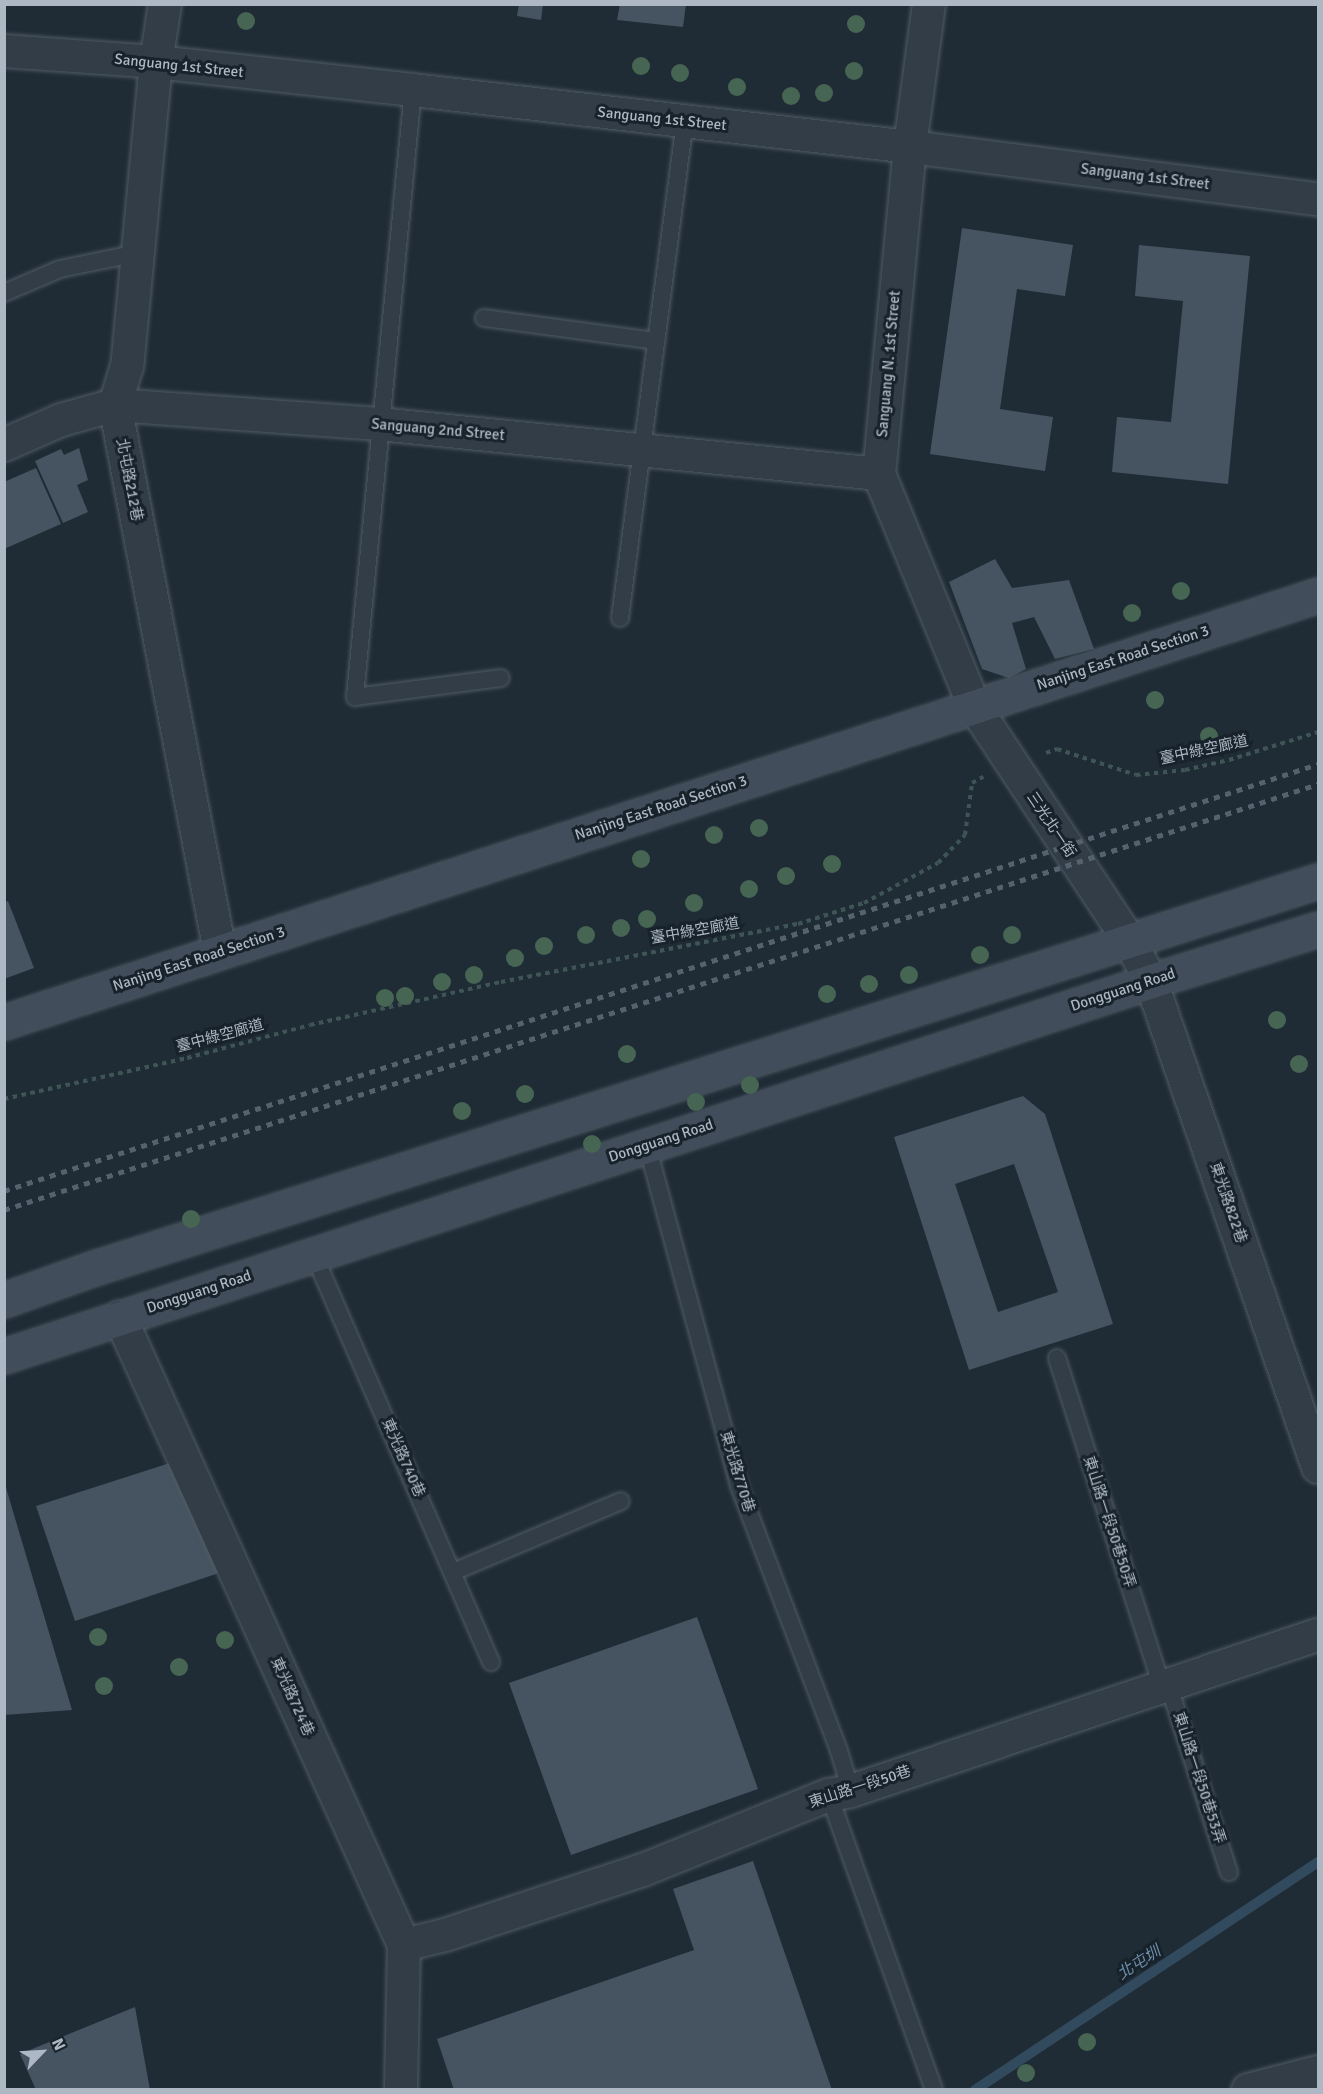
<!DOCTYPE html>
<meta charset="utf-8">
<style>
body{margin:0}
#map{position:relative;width:1323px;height:2094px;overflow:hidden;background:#1f2c36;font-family:Signika,"Noto Sans TC",sans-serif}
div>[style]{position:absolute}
.stream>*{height:10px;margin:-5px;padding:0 5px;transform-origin:5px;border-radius:5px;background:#324a5e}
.building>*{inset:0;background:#455460}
.path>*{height:4px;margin-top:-2px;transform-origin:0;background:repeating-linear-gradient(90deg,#3f5454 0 4.5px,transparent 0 9px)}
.roads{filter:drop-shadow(0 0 2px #505b65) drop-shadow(0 0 2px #505b65)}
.lane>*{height:16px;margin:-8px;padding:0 8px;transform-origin:8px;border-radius:8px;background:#333d47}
.street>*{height:32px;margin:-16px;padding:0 16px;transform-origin:16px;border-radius:16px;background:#333d47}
.secondary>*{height:33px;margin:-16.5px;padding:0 16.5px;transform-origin:16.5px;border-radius:16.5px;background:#414d5a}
.rail>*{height:4.5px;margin-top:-2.25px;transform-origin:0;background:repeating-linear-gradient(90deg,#54626e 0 6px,transparent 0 12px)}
.trees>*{width:18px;height:18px;margin:-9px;border-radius:50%;background:#466553}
span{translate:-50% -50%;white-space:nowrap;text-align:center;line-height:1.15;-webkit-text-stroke:6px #18222b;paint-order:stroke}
.street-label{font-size:15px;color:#adb8c4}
.water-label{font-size:16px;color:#6d8da9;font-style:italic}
.frame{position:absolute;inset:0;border:6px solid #adb8c4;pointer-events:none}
.north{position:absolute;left:12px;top:2022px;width:60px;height:60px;-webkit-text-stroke:4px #18222b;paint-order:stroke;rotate:65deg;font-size:16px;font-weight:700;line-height:24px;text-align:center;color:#adb8c4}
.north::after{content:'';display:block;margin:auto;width:21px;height:27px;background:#adb8c4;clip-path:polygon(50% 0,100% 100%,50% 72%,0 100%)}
</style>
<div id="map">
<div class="stream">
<i style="left:975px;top:2090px;width:412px;rotate:-33.6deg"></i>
</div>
<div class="building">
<i style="clip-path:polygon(519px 4px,543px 4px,541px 20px,517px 16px)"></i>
<i style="clip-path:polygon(620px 4px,686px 4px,683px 27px,617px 20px)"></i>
<i style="clip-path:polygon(962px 228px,1073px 245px,1065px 296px,1017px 289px,1000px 409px,1053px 417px,1045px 471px,930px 454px)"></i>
<i style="clip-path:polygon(1139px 245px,1250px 256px,1228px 484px,1112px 472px,1117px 417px,1171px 422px,1183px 301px,1135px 296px)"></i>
<i style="clip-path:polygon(79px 448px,88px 480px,77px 485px,88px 512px,63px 523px,35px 461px,61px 449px,64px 455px)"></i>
<i style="clip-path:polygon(36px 468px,61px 524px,4px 549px,4px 482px)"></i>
<i style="clip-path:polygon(995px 559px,1012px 588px,1069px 580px,1094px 649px,1055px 659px,1034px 617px,1012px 623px,1026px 669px,1009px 678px,982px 669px,949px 582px)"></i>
<i style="clip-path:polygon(8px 901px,34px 968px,4px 979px,4px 903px)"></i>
<i style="clip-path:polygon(evenodd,1023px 1096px,1045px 1114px,1113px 1324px,969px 1370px,894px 1137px,1023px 1096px,1014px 1164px,1058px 1292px,998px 1312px,955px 1184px,1014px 1164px)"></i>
<i style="clip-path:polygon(173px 1462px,219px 1573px,75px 1621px,36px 1506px)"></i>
<i style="clip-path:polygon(5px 1484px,12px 1508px,72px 1710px,4px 1715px)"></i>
<i style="clip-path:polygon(697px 1617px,758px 1789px,571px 1855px,509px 1683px)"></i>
<i style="clip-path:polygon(753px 1861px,832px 2090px,454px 2090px,437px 2039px,694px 1950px,673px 1889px)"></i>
<i style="clip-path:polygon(135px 2007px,150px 2090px,36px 2090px,20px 2054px)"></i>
</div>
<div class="path">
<i style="left:1046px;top:753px;width:12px;rotate:-20deg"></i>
<i style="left:1057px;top:749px;width:83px;rotate:18.2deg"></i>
<i style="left:1136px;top:775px;width:49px;rotate:-5.8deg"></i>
<i style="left:1185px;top:770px;width:45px;rotate:-12.8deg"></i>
<i style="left:1229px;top:760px;width:93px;rotate:-17.5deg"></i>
<i style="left:4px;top:1099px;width:188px;rotate:-12.6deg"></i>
<i style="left:187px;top:1058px;width:127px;rotate:-15deg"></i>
<i style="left:310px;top:1025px;width:196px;rotate:-12.7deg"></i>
<i style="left:501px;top:982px;width:303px;rotate:-11.1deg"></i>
<i style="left:798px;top:924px;width:69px;rotate:-17.7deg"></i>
<i style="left:864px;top:903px;width:84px;rotate:-28.4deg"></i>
<i style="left:938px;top:863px;width:39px;rotate:-46deg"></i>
<i style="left:965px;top:835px;width:52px;rotate:-82.3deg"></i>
<i style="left:972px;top:783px;width:13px;rotate:-29deg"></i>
</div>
<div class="roads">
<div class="lane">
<i style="left:413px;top:90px;width:610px;rotate:95.46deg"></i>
<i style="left:355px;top:697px;width:147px;rotate:-7.4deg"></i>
<i style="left:4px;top:293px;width:61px;rotate:-23.2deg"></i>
<i style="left:60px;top:269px;width:80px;rotate:-11.6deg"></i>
<i style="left:484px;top:318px;width:174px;rotate:7.6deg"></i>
<i style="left:620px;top:618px;width:501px;rotate:-82.55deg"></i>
<i style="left:647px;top:1145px;width:353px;rotate:74.9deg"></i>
<i style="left:739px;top:1486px;width:283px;rotate:69.3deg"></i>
<i style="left:839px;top:1751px;width:42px;rotate:73.3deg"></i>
<i style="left:314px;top:1255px;width:444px;rotate:66.5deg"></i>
<i style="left:1057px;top:1358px;width:345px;rotate:72.3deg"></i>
<i style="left:1162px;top:1687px;width:16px;rotate:47deg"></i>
<i style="left:1173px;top:1699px;width:182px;rotate:72.1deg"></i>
<i style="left:453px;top:1572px;width:182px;rotate:-22.9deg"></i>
<i style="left:829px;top:1795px;width:313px;rotate:70.4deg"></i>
</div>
<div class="street">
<i style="left:165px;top:4px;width:59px;rotate:98.8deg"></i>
<i style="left:156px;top:62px;width:305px;rotate:95.4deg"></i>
<i style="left:127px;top:366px;width:41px;rotate:107.1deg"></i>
<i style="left:115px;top:405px;width:557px;rotate:79.13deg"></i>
<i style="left:929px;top:4px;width:144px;rotate:97.6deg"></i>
<i style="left:910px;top:147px;width:328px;rotate:95.4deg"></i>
<i style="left:879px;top:474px;width:251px;rotate:67.7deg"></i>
<i style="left:974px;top:706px;width:283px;rotate:56.5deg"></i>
<i style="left:1130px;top:942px;width:44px;rotate:61.7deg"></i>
<i style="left:1151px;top:981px;width:514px;rotate:71.04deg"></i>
<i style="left:4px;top:51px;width:152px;rotate:4.1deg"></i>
<i style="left:156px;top:62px;width:259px;rotate:6.2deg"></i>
<i style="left:413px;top:90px;width:500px;rotate:6.54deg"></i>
<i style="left:910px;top:147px;width:411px;rotate:7.3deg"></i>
<i style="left:4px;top:445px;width:62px;rotate:-23.7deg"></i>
<i style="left:61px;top:420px;width:56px;rotate:-15.5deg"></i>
<i style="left:115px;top:405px;width:265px;rotate:4.1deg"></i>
<i style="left:379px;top:424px;width:502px;rotate:5.71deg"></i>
<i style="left:120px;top:1317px;width:689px;rotate:65.67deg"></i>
<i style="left:404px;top:1945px;width:145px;rotate:91.2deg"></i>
<i style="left:404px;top:1945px;width:42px;rotate:-13.7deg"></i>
<i style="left:445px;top:1935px;width:208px;rotate:-18.2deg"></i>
<i style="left:643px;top:1870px;width:201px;rotate:-22deg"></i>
<i style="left:829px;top:1795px;width:22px;rotate:-10deg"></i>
<i style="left:851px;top:1791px;width:492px;rotate:-18.5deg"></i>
<i style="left:1248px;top:2090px;width:72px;rotate:-14.4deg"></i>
</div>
<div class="secondary">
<i style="left:4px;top:1022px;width:1382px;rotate:-18deg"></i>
<i style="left:4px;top:1300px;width:96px;rotate:-19.6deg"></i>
<i style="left:94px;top:1268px;width:1284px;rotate:-17.55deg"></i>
<i style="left:4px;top:1356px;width:1207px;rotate:-18.1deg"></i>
<i style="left:1151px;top:981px;width:175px;rotate:-17.3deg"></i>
</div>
</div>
<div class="rail">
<i style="left:4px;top:1191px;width:1382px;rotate:-18deg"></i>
<i style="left:4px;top:1210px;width:1381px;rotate:-17.96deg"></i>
</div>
<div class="trees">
<i style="left:246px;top:21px"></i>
<i style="left:856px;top:24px"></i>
<i style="left:641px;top:66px"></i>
<i style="left:854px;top:71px"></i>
<i style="left:680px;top:73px"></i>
<i style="left:737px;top:87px"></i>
<i style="left:824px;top:93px"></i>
<i style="left:791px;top:96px"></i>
<i style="left:1181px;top:591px"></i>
<i style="left:1132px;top:613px"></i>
<i style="left:1155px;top:700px"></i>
<i style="left:1209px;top:736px"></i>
<i style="left:759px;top:828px"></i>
<i style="left:714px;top:835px"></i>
<i style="left:641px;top:859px"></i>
<i style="left:832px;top:864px"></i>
<i style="left:786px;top:876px"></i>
<i style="left:749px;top:889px"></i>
<i style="left:694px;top:903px"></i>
<i style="left:647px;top:919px"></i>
<i style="left:621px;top:928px"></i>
<i style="left:586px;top:935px"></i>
<i style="left:1012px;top:935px"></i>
<i style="left:544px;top:946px"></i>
<i style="left:980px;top:955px"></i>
<i style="left:515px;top:958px"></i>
<i style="left:474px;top:975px"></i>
<i style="left:909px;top:975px"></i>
<i style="left:442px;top:982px"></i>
<i style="left:869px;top:984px"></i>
<i style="left:827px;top:994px"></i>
<i style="left:405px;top:996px"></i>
<i style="left:385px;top:998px"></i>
<i style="left:1277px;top:1020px"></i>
<i style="left:627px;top:1054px"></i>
<i style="left:1299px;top:1064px"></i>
<i style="left:750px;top:1085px"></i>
<i style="left:525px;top:1094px"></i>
<i style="left:696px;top:1102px"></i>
<i style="left:462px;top:1111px"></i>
<i style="left:592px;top:1144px"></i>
<i style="left:191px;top:1219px"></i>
<i style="left:98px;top:1637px"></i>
<i style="left:225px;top:1640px"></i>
<i style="left:179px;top:1667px"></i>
<i style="left:104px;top:1686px"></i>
<i style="left:1087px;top:2042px"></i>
<i style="left:1026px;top:2073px"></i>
</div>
<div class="street-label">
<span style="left:179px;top:66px;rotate:6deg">Sanguang 1st Street</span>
<span style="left:662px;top:119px;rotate:6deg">Sanguang 1st Street</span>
<span style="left:1145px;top:177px;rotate:7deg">Sanguang 1st Street</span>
<span style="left:889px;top:364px;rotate:-85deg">Sanguang N. 1st Street</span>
<span style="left:438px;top:430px;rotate:5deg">Sanguang 2nd Street</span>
<span style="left:129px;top:480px;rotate:79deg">北屯路212巷</span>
<span style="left:1123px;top:658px;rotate:-18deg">Nanjing East Road Section 3</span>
<span style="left:1204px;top:750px;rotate:-12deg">臺中綠空廊道</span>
<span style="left:661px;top:808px;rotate:-18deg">Nanjing East Road Section 3</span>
<span style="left:1051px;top:825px;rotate:56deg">三光北一街</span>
<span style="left:695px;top:931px;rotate:-10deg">臺中綠空廊道</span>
<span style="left:199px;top:959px;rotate:-18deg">Nanjing East Road Section 3</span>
<span style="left:1123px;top:990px;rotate:-18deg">Dongguang Road</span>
<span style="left:220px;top:1036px;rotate:-15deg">臺中綠空廊道</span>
<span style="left:661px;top:1141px;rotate:-18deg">Dongguang Road</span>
<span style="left:1228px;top:1203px;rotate:71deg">東光路822巷</span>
<span style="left:199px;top:1292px;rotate:-18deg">Dongguang Road</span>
<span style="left:403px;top:1458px;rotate:66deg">東光路740巷</span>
<span style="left:737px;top:1472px;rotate:73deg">東光路770巷</span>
<span style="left:1109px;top:1522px;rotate:72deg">東山路一段50巷50弄</span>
<span style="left:292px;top:1697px;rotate:66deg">東光路724巷</span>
<span style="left:1199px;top:1778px;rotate:72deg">東山路一段50巷53弄</span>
<span style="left:860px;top:1787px;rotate:-18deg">東山路一段50巷</span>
</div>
<div class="water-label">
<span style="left:1139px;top:1963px;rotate:-33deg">北屯圳</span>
</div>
<div class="frame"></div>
<div class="north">N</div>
</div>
